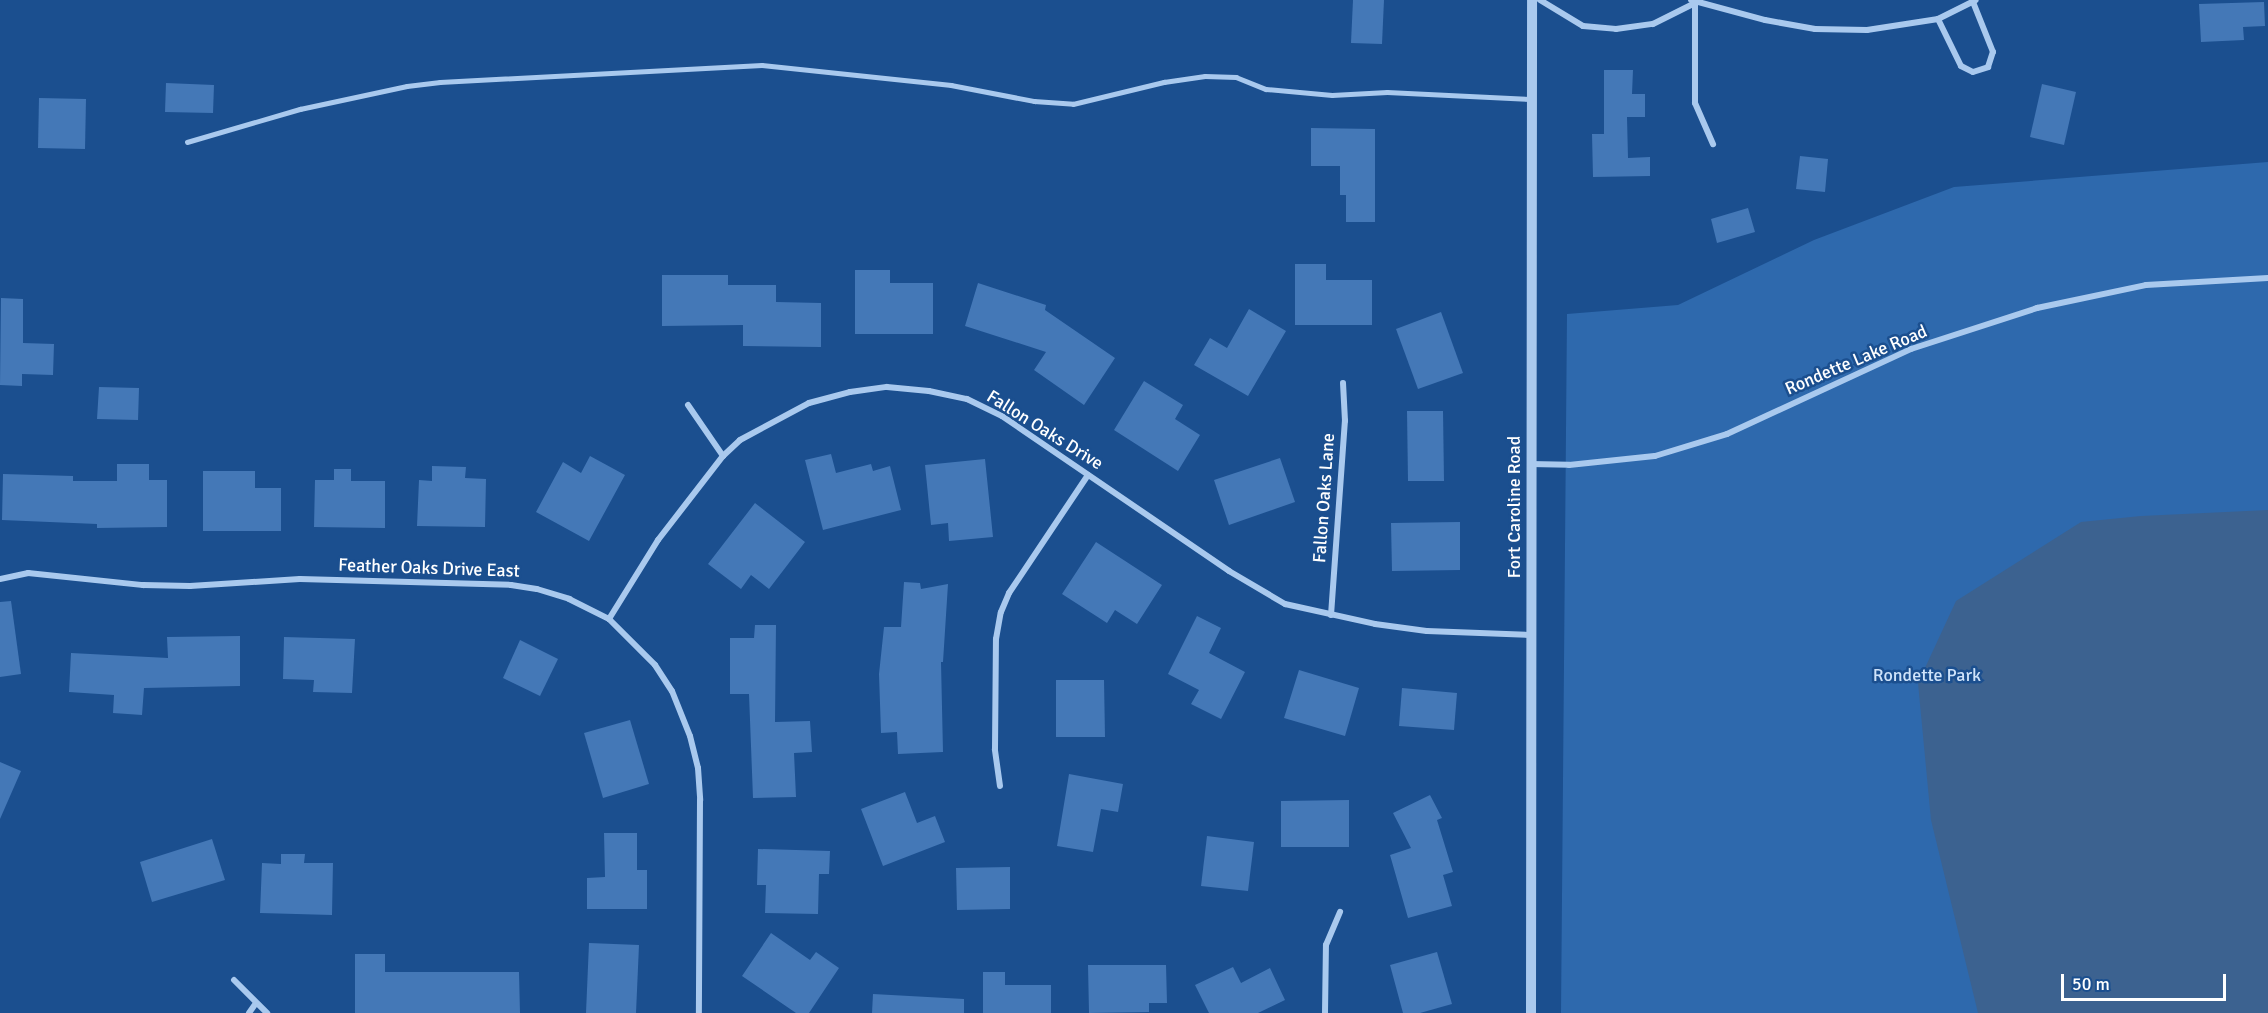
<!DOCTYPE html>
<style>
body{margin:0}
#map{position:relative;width:2268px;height:1013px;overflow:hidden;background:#1b4f8f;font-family:Signika,sans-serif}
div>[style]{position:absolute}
.green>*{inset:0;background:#2e69ad}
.water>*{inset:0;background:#3c6290}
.building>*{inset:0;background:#4478b7}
.service>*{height:4.5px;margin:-2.25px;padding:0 2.25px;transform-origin:2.25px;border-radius:2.25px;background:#a9c9ee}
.minor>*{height:6px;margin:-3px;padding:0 3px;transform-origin:3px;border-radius:3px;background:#a9c9ee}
.tertiary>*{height:10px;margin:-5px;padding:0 5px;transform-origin:5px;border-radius:5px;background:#a9c9ee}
span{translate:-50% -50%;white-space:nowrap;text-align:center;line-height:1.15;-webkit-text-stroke:5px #1b4f8f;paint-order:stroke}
.street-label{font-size:18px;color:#fff}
.park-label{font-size:18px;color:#cfe3fa}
.scale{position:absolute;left:2061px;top:974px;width:165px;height:27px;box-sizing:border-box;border:3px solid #fff;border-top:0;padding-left:8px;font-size:18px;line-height:21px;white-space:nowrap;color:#fff;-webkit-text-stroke:4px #1b4f8f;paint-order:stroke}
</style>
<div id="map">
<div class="green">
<i style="clip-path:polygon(2268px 162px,2268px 1013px,1561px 1013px,1567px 314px,1678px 305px,1814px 240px,1954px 187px)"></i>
</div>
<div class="water">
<i style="clip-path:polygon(2268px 510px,2268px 1013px,1978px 1013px,1931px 820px,1918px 683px,1956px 601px,2081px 522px,2141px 516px)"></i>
</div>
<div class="building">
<i style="clip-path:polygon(1353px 0,1384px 0,1382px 44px,1351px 43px)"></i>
<i style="clip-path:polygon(2264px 2px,2265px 26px,2243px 27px,2244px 40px,2201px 42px,2199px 4px)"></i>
<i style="clip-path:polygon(1604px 70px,1633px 70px,1632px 94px,1645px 94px,1645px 117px,1627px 117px,1628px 158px,1650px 157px,1650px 176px,1593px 177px,1592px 134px,1604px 134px)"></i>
<i style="clip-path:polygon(166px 83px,214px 85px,213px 113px,165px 112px)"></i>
<i style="clip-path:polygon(2042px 84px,2076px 92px,2064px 145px,2030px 137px)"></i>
<i style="clip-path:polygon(39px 98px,86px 99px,85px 149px,38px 148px)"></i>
<i style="clip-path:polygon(1311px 128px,1375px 129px,1375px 222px,1346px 222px,1346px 195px,1340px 195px,1340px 166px,1311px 166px)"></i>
<i style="clip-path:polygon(1800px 156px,1828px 159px,1825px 192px,1796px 189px)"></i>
<i style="clip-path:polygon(1748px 208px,1755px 232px,1717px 243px,1711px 219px)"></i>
<i style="clip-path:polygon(1295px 264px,1326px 264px,1326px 280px,1372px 280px,1372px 325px,1295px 325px)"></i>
<i style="clip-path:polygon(855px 270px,890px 270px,890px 283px,933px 283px,933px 334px,855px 334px)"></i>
<i style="clip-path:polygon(662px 275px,728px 275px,728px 285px,776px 285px,776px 302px,821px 303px,821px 347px,743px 346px,743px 325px,662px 326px)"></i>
<i style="clip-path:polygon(978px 283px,1046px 305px,1045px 310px,1115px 358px,1084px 405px,1034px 370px,1046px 352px,965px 326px)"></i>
<i style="clip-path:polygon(1px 298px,23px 299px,23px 343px,54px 344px,53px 375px,22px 374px,22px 386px,0 385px)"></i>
<i style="clip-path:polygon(1249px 309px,1286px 331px,1248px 396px,1194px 365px,1210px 338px,1227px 348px)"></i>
<i style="clip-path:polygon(1441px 312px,1463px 373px,1418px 389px,1396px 329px)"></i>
<i style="clip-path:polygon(1144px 381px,1183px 405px,1175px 419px,1200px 435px,1178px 471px,1114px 430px)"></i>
<i style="clip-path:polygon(99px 387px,139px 388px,138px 420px,97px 419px)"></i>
<i style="clip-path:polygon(1407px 411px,1443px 411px,1444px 481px,1408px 481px)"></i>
<i style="clip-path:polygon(831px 454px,836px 473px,871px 464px,873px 471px,890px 466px,901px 510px,823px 530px,805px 460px)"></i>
<i style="clip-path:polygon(590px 456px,625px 475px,589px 541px,536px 512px,563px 462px,581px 473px)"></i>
<i style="clip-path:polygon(1280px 458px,1295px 502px,1229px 525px,1214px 480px)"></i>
<i style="clip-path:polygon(985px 459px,993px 537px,949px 541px,948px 523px,931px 525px,925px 465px)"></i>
<i style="clip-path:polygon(117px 464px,149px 464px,149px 480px,167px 480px,167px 527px,97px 528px,97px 524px,2px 520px,3px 474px,73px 476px,73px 481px,117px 481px)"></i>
<i style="clip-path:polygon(432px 466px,466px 467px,465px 478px,486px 479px,485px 527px,417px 526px,419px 480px,432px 481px)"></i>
<i style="clip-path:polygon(334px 469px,351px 469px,351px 481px,385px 481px,385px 528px,314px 527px,315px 480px,334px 480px)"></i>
<i style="clip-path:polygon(203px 471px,255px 471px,255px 488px,281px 488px,281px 531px,203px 531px)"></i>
<i style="clip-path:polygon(755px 503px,805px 542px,769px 589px,751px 575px,741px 589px,708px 564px)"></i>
<i style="clip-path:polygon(1460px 522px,1460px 570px,1392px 571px,1391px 523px)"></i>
<i style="clip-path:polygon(1096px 542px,1162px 585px,1137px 624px,1115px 610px,1107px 623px,1062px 594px)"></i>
<i style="clip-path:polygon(904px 582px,920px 583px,921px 589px,948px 584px,943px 662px,941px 662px,943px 752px,898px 754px,897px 732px,881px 733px,879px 674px,884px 627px,901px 627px)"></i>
<i style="clip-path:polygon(11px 601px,21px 674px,0 677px,0 602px)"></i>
<i style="clip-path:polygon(1197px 616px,1221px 628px,1209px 653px,1245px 672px,1221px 719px,1191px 704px,1199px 690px,1168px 674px)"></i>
<i style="clip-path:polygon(755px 625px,776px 625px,775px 722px,810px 721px,812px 752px,794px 753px,796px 797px,753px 798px,749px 694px,730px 694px,730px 638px,754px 638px)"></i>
<i style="clip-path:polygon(240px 636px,240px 686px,144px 688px,142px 715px,113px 713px,114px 695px,69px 692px,71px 653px,168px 658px,167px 637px)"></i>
<i style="clip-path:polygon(284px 637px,355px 639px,352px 693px,313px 692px,314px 680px,283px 679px)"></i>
<i style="clip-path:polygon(520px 640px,558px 659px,540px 696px,503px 678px)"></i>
<i style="clip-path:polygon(1299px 670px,1359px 688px,1345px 736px,1284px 718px)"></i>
<i style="clip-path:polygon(1056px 680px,1104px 680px,1105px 737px,1056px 737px)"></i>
<i style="clip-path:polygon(1402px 688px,1457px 693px,1454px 730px,1399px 726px)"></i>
<i style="clip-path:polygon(630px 720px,649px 784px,603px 798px,584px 733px)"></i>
<i style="clip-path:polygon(0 762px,21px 771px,0 819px)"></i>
<i style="clip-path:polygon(1069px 774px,1123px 784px,1118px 812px,1101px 809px,1093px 852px,1057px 846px)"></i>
<i style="clip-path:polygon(905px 792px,917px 823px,935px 816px,945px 842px,883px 866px,861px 809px)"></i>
<i style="clip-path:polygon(1430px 795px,1442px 818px,1437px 820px,1453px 872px,1443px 875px,1452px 906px,1408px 918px,1390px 855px,1411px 848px,1393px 813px)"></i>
<i style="clip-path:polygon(1349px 800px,1349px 847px,1281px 847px,1281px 801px)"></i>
<i style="clip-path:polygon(604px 833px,637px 833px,637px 870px,647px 870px,647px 909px,587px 909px,587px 878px,605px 877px)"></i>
<i style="clip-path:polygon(1207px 836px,1254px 842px,1248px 891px,1201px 886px)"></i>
<i style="clip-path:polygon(212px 839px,225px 880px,152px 902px,140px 862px)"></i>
<i style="clip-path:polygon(758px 849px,830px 851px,829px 874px,819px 874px,818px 914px,765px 913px,766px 885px,757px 885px)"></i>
<i style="clip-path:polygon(281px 854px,305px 854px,304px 863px,333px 863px,332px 915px,260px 913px,262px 863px,281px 864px)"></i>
<i style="clip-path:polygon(1010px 867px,1010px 909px,957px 910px,956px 868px)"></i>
<i style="clip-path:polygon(771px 933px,810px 960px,816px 952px,839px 968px,809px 1013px,796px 1013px,742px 976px)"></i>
<i style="clip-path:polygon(589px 943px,639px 945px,636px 1013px,586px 1013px)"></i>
<i style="clip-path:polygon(1437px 952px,1452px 1004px,1420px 1013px,1403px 1013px,1390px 965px)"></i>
<i style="clip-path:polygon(355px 954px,385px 954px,385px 972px,519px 972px,520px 1013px,355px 1013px)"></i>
<i style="clip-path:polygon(1088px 965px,1166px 965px,1167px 1003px,1149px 1003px,1149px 1012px,1089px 1013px)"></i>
<i style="clip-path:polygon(1233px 967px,1241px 983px,1270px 968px,1285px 1000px,1258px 1013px,1209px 1013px,1195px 985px)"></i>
<i style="clip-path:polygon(983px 972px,1005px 972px,1005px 985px,1051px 985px,1051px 1013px,983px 1013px)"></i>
<i style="clip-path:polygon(873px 994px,964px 999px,964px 1013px,872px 1013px)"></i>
</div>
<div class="service">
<i style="left:187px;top:142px;width:118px;rotate:-16.3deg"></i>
<i style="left:300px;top:109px;width:109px;rotate:-12.1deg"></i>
<i style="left:407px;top:86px;width:33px;rotate:-7deg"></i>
<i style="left:440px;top:82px;width:322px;rotate:-3deg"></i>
<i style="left:762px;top:65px;width:190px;rotate:6deg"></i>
<i style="left:951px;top:85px;width:85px;rotate:10.9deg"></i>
<i style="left:1034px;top:101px;width:39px;rotate:4deg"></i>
<i style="left:1073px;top:104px;width:94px;rotate:-13.6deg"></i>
<i style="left:1164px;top:82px;width:41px;rotate:-8.3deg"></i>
<i style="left:1205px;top:76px;width:31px;rotate:2deg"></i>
<i style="left:1236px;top:77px;width:32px;rotate:22deg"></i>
<i style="left:1266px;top:89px;width:66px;rotate:5.2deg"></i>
<i style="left:1332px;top:95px;width:55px;rotate:-3.1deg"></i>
<i style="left:1387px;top:92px;width:144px;rotate:2.8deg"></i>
</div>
<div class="minor">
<i style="left:1540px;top:0;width:50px;rotate:31.2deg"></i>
<i style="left:1583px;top:26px;width:33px;rotate:5deg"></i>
<i style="left:1616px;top:29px;width:37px;rotate:-8deg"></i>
<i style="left:1653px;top:24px;width:47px;rotate:-26.6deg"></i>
<i style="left:1691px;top:0;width:77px;rotate:15.1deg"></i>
<i style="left:1765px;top:20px;width:51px;rotate:10.2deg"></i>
<i style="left:1815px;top:29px;width:52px;rotate:1.1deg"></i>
<i style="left:1867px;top:30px;width:72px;rotate:-8.8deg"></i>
<i style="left:1938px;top:19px;width:42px;rotate:-26.6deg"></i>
<i style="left:1695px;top:1px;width:102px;rotate:90deg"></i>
<i style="left:1695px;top:103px;width:45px;rotate:66.3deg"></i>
<i style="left:1938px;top:19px;width:52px;rotate:63.9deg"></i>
<i style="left:1961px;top:66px;width:13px;rotate:27deg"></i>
<i style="left:1973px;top:72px;width:16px;rotate:-18deg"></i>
<i style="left:1988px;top:67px;width:16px;rotate:-72deg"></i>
<i style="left:1993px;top:52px;width:54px;rotate:-111.8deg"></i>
<i style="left:688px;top:405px;width:62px;rotate:55.5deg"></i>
<i style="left:1530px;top:464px;width:39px;rotate:1deg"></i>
<i style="left:1569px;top:465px;width:86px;rotate:-6deg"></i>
<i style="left:1655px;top:456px;width:75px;rotate:-17deg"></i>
<i style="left:1727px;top:434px;width:203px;rotate:-24.8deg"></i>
<i style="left:1911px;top:349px;width:133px;rotate:-18deg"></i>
<i style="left:2037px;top:308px;width:111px;rotate:-11.9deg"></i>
<i style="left:2146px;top:285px;width:122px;rotate:-3.3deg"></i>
<i style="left:0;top:579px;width:29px;rotate:-12deg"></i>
<i style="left:28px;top:573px;width:116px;rotate:6deg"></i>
<i style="left:143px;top:585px;width:47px;rotate:1.2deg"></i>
<i style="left:190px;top:586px;width:110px;rotate:-3.6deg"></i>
<i style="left:300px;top:579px;width:211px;rotate:1.6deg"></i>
<i style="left:511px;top:585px;width:26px;rotate:9deg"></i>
<i style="left:537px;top:589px;width:34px;rotate:17deg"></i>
<i style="left:569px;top:599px;width:45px;rotate:26.6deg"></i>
<i style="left:609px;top:619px;width:65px;rotate:45deg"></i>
<i style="left:655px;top:665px;width:31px;rotate:57deg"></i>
<i style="left:672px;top:691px;width:48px;rotate:68.2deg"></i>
<i style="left:690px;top:736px;width:33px;rotate:76deg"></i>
<i style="left:698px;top:768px;width:32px;rotate:86deg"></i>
<i style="left:700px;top:800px;width:213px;rotate:90.3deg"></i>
<i style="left:1331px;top:615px;width:195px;rotate:-85.9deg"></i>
<i style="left:1345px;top:421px;width:38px;rotate:-93deg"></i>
<i style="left:609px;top:619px;width:93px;rotate:-58.2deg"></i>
<i style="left:658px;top:540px;width:106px;rotate:-52.3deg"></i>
<i style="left:723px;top:456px;width:23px;rotate:-43deg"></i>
<i style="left:740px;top:440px;width:78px;rotate:-28.2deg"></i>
<i style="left:809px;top:403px;width:42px;rotate:-15deg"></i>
<i style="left:850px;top:392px;width:37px;rotate:-8deg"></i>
<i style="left:887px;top:387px;width:42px;rotate:5.4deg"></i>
<i style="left:929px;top:391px;width:39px;rotate:12deg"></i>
<i style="left:967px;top:399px;width:39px;rotate:26deg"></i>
<i style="left:1002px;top:416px;width:275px;rotate:34.3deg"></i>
<i style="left:1229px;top:571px;width:65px;rotate:30.5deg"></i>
<i style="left:1285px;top:604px;width:92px;rotate:12.5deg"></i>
<i style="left:1375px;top:624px;width:52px;rotate:7.7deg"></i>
<i style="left:1427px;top:631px;width:104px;rotate:2.2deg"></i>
<i style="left:1000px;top:786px;width:37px;rotate:-98deg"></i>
<i style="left:995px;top:749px;width:110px;rotate:-89.5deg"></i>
<i style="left:996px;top:639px;width:27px;rotate:-80deg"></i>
<i style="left:1001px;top:612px;width:21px;rotate:-67deg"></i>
<i style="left:1009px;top:593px;width:142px;rotate:-56.2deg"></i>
<i style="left:234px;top:980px;width:47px;rotate:45deg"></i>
<i style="left:249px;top:1013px;width:12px;rotate:-55deg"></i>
<i style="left:1325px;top:1013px;width:68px;rotate:-89.2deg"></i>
<i style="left:1326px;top:945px;width:36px;rotate:-67deg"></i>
</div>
<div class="tertiary">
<i style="left:1531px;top:1013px;width:1013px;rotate:-89.94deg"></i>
</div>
<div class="street-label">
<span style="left:1856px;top:360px;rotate:-23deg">Rondette Lake Road</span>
<span style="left:1045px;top:430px;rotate:32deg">Fallon Oaks Drive</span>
<span style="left:1324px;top:498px;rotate:-86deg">Fallon Oaks Lane</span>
<span style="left:1514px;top:507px;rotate:-90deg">Fort Caroline Road</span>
<span style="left:429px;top:568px;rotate:2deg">Feather Oaks Drive East</span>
</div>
<div class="park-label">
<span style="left:1927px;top:675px">Rondette Park</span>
</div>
<div class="scale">50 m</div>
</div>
